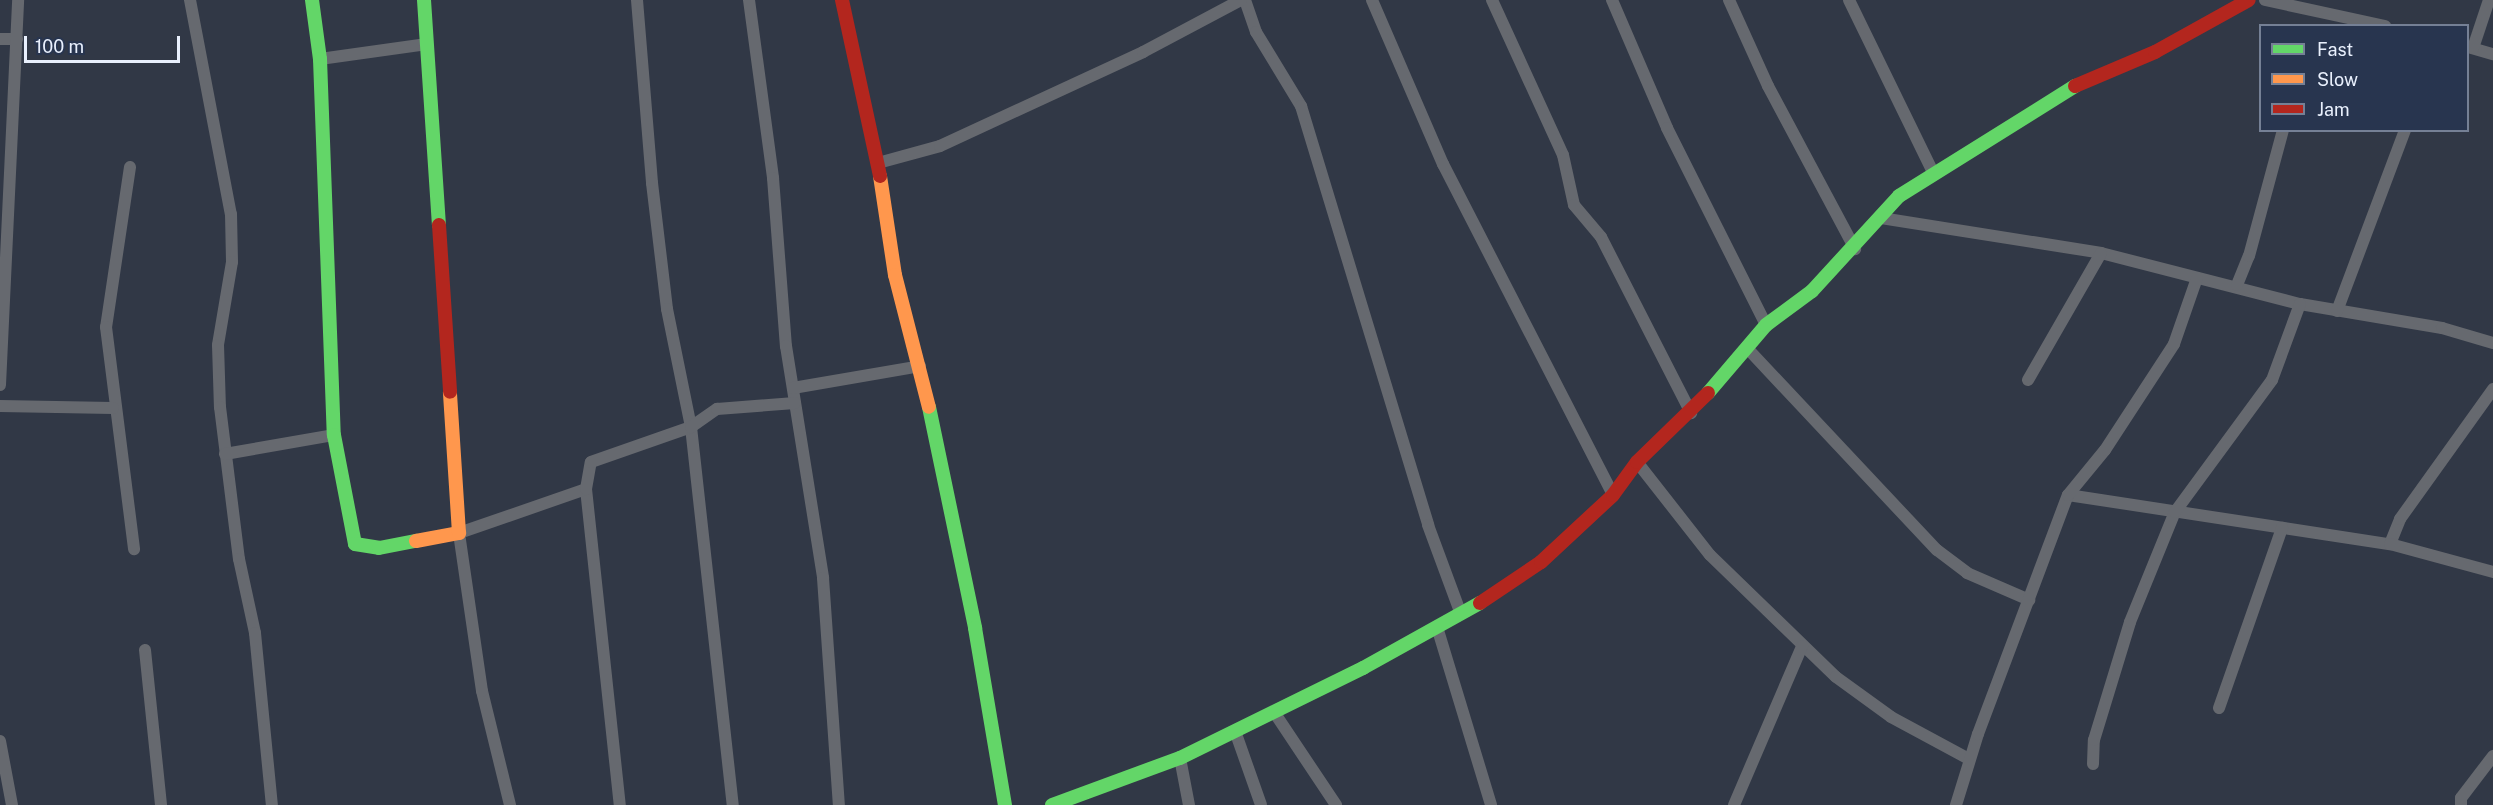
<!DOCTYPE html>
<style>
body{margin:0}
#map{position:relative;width:2493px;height:805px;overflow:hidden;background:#313846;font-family:"Public Sans",sans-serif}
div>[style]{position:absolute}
.street>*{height:12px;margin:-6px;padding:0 6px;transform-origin:6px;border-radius:6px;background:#66696f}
.fast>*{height:14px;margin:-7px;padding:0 7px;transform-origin:7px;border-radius:7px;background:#63d668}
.slow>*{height:14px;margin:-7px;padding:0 7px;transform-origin:7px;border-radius:7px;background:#ff974d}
.jam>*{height:14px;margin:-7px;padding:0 7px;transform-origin:7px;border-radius:7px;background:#b3261e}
span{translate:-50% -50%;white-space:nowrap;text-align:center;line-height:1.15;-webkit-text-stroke:4.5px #28354f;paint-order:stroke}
.legend{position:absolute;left:2259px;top:24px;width:210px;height:108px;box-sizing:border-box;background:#28354f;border:2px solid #758095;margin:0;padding:8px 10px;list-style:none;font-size:18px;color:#e9f0fd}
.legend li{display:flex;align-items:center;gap:12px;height:30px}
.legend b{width:30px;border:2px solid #758095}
.scale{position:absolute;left:24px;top:36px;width:156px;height:27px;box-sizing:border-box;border:3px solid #e9f0fd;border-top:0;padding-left:8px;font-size:18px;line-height:21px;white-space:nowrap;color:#e9f0fd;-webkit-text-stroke:4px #28354f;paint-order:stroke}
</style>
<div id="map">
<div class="street">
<i style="left:190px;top:0;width:218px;rotate:79.2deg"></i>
<i style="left:231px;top:214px;width:48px;rotate:88.8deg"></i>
<i style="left:232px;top:262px;width:84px;rotate:99.6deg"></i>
<i style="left:218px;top:345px;width:62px;rotate:88.2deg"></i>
<i style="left:220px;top:407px;width:153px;rotate:82.9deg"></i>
<i style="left:239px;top:559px;width:76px;rotate:77.8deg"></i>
<i style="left:255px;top:633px;width:173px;rotate:84.4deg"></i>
<i style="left:637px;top:0;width:184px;rotate:85.3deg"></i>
<i style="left:652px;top:183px;width:127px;rotate:83.2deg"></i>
<i style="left:667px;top:309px;width:120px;rotate:78.5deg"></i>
<i style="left:691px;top:427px;width:380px;rotate:83.7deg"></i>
<i style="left:749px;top:0;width:180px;rotate:82.3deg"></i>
<i style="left:773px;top:178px;width:169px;rotate:85.6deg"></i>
<i style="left:786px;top:346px;width:235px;rotate:80.9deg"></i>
<i style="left:823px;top:578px;width:228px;rotate:86deg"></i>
<i style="left:1245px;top:0;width:34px;rotate:71deg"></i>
<i style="left:1256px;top:32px;width:87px;rotate:58.7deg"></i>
<i style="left:1301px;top:106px;width:438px;rotate:73.1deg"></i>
<i style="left:1428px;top:525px;width:95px;rotate:69.7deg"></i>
<i style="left:1372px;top:0;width:179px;rotate:66.6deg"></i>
<i style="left:1443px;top:164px;width:372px;rotate:62.8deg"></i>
<i style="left:1492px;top:0;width:170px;rotate:65.4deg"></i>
<i style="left:1563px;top:155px;width:51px;rotate:77.6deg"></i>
<i style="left:1574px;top:205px;width:42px;rotate:49.8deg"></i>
<i style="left:1601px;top:237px;width:198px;rotate:62.9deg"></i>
<i style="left:1612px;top:0;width:139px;rotate:66.7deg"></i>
<i style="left:1667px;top:128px;width:220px;rotate:63.3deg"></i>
<i style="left:1729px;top:0;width:94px;rotate:65.6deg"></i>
<i style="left:1768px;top:86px;width:185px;rotate:61.9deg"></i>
<i style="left:1849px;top:0;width:194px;rotate:64deg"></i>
<i style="left:2265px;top:0;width:123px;rotate:12.2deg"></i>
<i style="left:0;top:39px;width:17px"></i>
<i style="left:2468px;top:47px;width:26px;rotate:16deg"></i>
<i style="left:2473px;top:48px;width:51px;rotate:-71.6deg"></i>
<i style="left:320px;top:59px;width:108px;rotate:-8deg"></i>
<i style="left:878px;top:163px;width:64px;rotate:-15.3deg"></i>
<i style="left:940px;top:146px;width:224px;rotate:-24.8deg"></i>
<i style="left:1143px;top:52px;width:111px;rotate:-28deg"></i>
<i style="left:130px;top:167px;width:162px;rotate:98.5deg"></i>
<i style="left:106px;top:327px;width:224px;rotate:82.8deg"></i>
<i style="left:1881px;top:218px;width:223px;rotate:9deg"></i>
<i style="left:2101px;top:253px;width:205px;rotate:14.4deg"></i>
<i style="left:2300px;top:304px;width:144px;rotate:9.6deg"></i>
<i style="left:2442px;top:328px;width:53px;rotate:16.4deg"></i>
<i style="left:2237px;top:285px;width:31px;rotate:-68deg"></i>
<i style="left:2249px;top:256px;width:131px;rotate:-74.9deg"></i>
<i style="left:2337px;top:311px;width:193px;rotate:-69.4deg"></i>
<i style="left:1747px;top:348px;width:277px;rotate:46.8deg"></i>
<i style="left:1937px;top:550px;width:38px;rotate:37deg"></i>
<i style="left:1967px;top:573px;width:68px;rotate:23.5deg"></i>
<i style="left:2028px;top:380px;width:146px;rotate:-60.1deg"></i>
<i style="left:0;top:385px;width:385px;rotate:-87.3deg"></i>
<i style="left:793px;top:388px;width:129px;rotate:-9.8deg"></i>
<i style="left:0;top:406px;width:113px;rotate:1deg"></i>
<i style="left:225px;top:454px;width:111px;rotate:-9.9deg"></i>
<i style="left:1637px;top:462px;width:118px;rotate:51.9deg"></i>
<i style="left:1710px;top:555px;width:175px;rotate:44.1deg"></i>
<i style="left:1836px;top:677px;width:68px;rotate:36deg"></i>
<i style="left:1891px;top:717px;width:89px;rotate:28.3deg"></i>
<i style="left:586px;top:489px;width:318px;rotate:83.9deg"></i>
<i style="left:2068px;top:495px;width:326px;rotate:8.7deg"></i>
<i style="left:2390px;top:544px;width:27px;rotate:-68deg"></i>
<i style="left:2400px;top:519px;width:160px;rotate:-54.4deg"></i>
<i style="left:2390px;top:544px;width:107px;rotate:15.2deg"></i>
<i style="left:1437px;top:627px;width:186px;rotate:73.1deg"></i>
<i style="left:145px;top:650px;width:156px;rotate:84.1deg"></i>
<i style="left:2219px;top:708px;width:191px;rotate:-70.7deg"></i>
<i style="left:1274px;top:712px;width:112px;rotate:56.3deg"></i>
<i style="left:1235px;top:731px;width:78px;rotate:70.6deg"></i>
<i style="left:0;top:741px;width:65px;rotate:79.4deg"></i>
<i style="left:1180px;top:758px;width:48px;rotate:79.2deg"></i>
<i style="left:2093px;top:764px;width:24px;rotate:-88deg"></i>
<i style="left:2094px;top:740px;width:123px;rotate:-73deg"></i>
<i style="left:2130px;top:622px;width:119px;rotate:-67.8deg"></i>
<i style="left:2175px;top:512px;width:164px;rotate:-53.7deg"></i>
<i style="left:2272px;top:380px;width:81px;rotate:-69.8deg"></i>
<i style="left:510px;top:805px;width:117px;rotate:-103.8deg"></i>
<i style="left:482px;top:691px;width:160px;rotate:-98.3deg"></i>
<i style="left:459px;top:533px;width:134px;rotate:-19.1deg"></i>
<i style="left:586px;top:489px;width:27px;rotate:-80deg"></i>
<i style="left:591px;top:462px;width:106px;rotate:-19.3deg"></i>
<i style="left:691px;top:427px;width:32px;rotate:-35deg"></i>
<i style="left:717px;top:409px;width:78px;rotate:-4.4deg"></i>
<i style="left:1734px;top:805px;width:173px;rotate:-66.8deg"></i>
<i style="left:1956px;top:805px;width:74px;rotate:-72.8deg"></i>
<i style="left:1978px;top:734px;width:255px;rotate:-69.4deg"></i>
<i style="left:2068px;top:495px;width:58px;rotate:-50.6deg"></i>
<i style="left:2105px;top:450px;width:126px;rotate:-56.9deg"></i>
<i style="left:2174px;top:344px;width:70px;rotate:-70.8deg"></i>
<i style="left:2461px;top:805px;width:7px;rotate:-90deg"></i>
<i style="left:2461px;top:798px;width:53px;rotate:-52.7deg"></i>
</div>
<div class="fast">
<i style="left:312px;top:0;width:60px;rotate:82.3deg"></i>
<i style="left:320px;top:59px;width:376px;rotate:87.9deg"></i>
<i style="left:334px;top:435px;width:111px;rotate:79.1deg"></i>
<i style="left:355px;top:544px;width:24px;rotate:9deg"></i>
<i style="left:379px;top:548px;width:38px;rotate:-11deg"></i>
<i style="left:424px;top:0;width:225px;rotate:86.2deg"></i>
<i style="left:1708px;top:393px;width:89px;rotate:-49.5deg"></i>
<i style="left:1766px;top:325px;width:57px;rotate:-36.5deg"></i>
<i style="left:1812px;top:291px;width:129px;rotate:-47.5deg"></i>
<i style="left:1899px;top:196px;width:208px;rotate:-32deg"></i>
<i style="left:929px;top:407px;width:226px;rotate:78.2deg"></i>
<i style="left:975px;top:628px;width:180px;rotate:80.4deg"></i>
<i style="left:1052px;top:805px;width:136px;rotate:-20.2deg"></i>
<i style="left:1180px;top:758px;width:204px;rotate:-26.2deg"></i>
<i style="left:1363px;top:668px;width:134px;rotate:-29.1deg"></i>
</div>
<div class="slow">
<i style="left:880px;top:176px;width:100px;rotate:81.4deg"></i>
<i style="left:895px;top:275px;width:136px;rotate:75.6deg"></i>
<i style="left:416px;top:541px;width:44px;rotate:-10.5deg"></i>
<i style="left:459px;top:533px;width:141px;rotate:-93.7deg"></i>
</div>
<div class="jam">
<i style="left:842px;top:0;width:180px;rotate:77.8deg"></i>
<i style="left:2075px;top:86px;width:87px;rotate:-23deg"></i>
<i style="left:2155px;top:52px;width:107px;rotate:-29deg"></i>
<i style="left:439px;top:225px;width:167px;rotate:86.2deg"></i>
<i style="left:1480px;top:603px;width:73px;rotate:-33.9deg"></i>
<i style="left:1541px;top:562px;width:98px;rotate:-42.9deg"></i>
<i style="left:1613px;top:495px;width:41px;rotate:-54deg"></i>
<i style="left:1637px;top:462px;width:99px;rotate:-44.2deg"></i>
</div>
<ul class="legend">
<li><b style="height:8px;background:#63d668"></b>Fast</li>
<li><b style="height:8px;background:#ff974d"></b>Slow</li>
<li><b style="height:8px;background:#b3261e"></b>Jam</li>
</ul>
<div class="scale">100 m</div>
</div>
